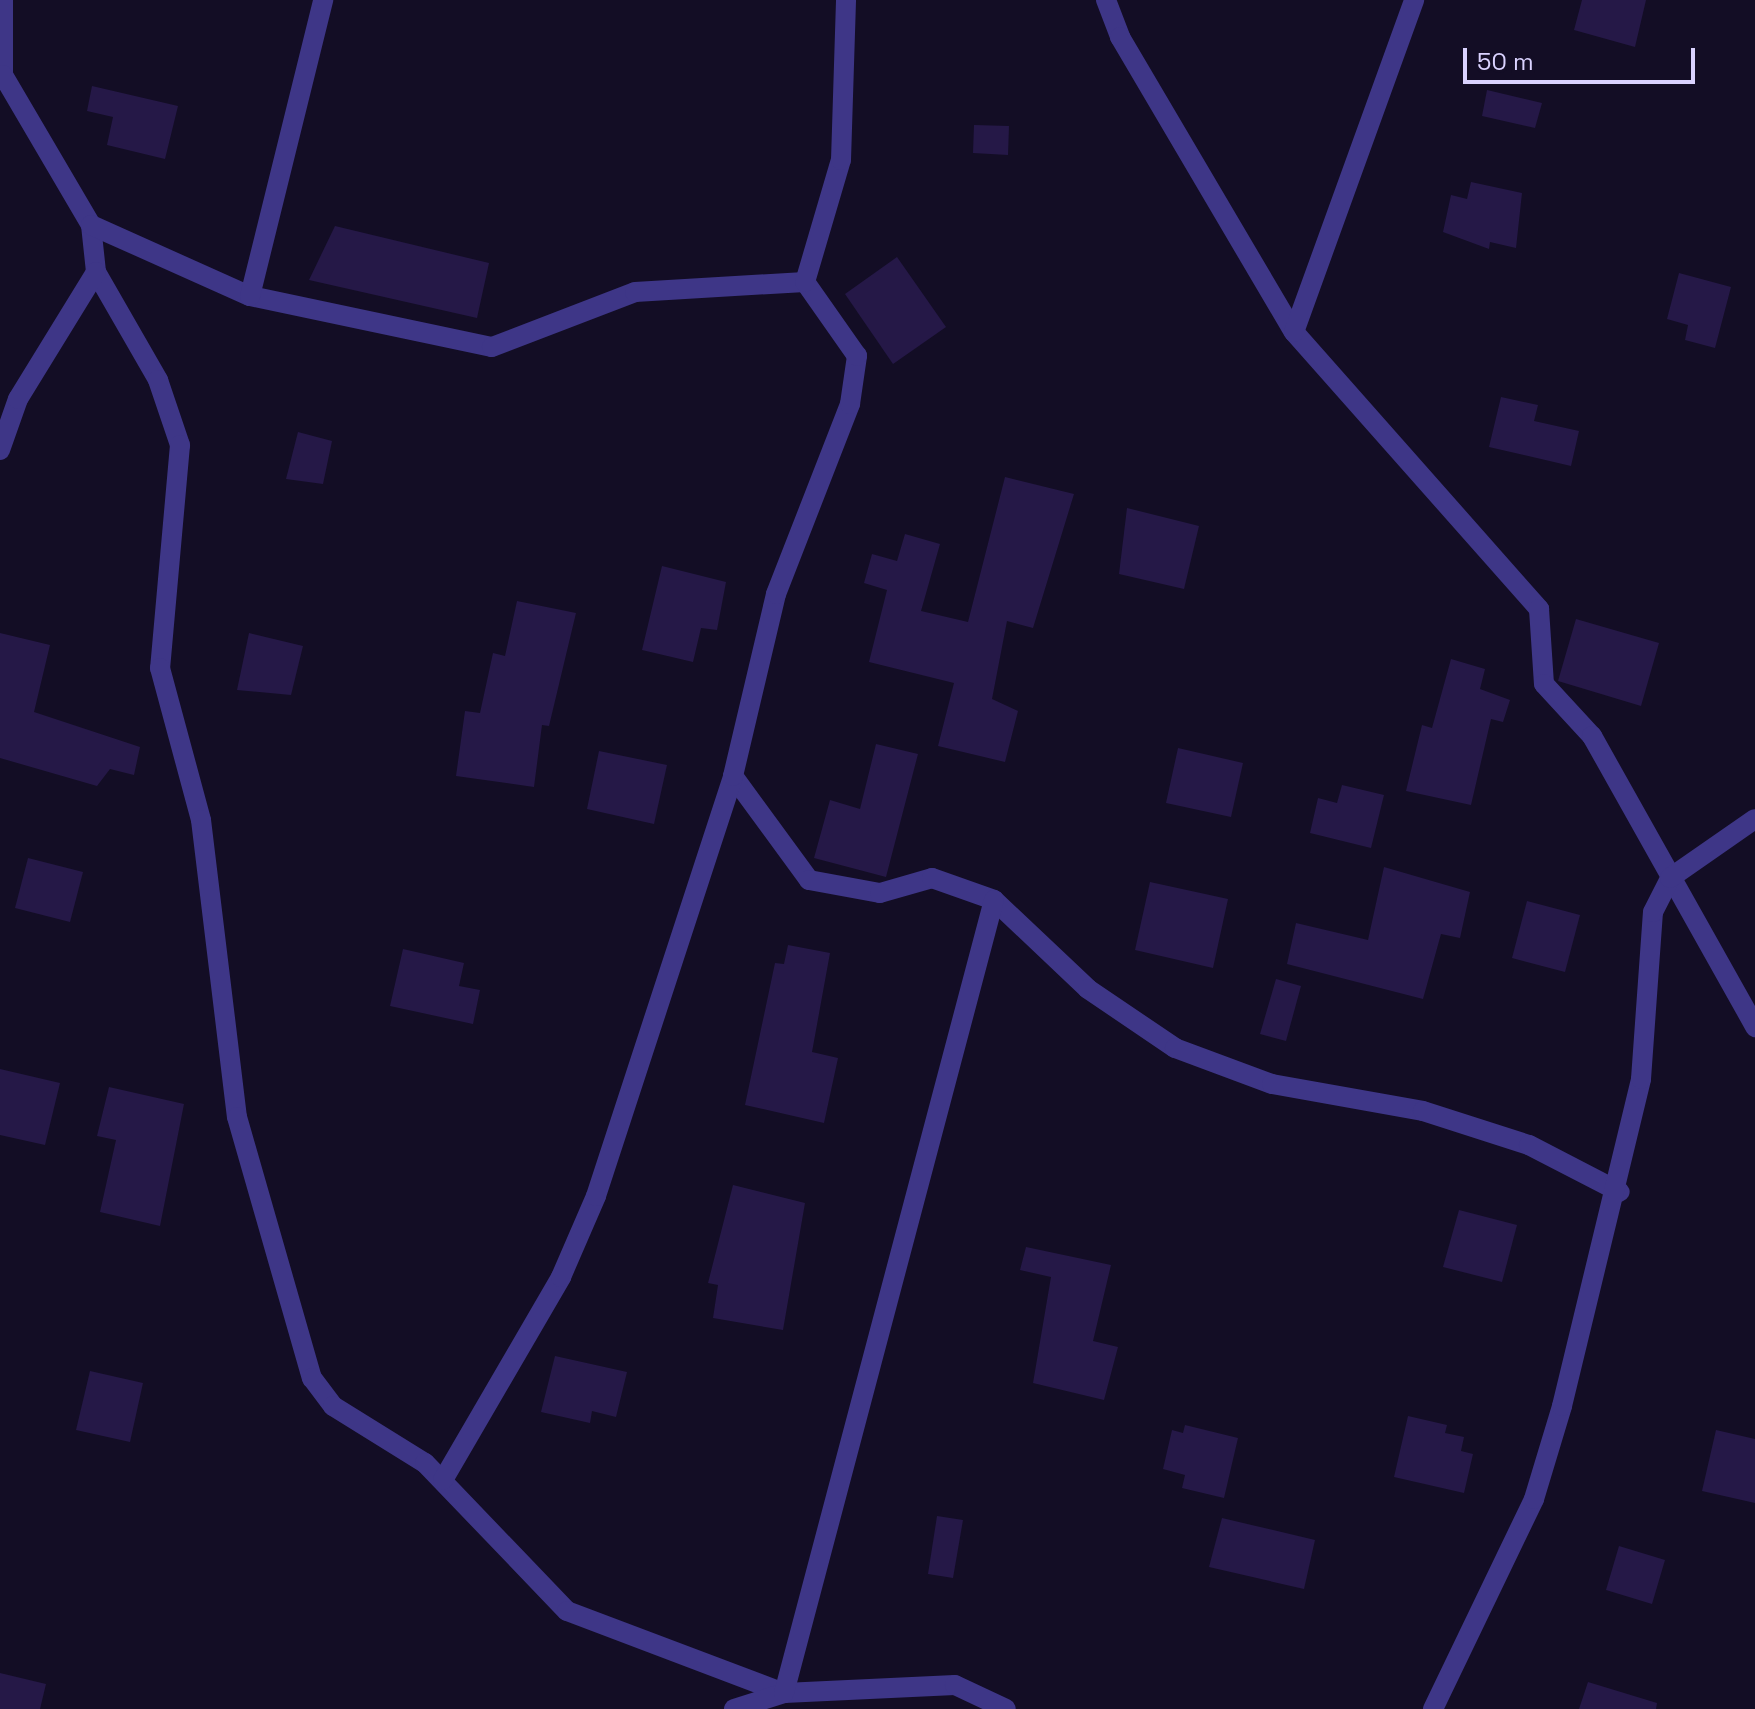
<!DOCTYPE html>
<style>
body{margin:0}
#map{position:relative;width:1755px;height:1709px;overflow:hidden;background:#130d25;font-family:"Space Grotesk",sans-serif}
div>[style]{position:absolute}
.building>*{inset:0;background:#251847}
.minor>*{height:20px;margin:-10px;padding:0 10px;transform-origin:10px;border-radius:10px;background:#3e3687}
span{translate:-50% -50%;white-space:nowrap;text-align:center;line-height:1.15;-webkit-text-stroke:6px #130d25;paint-order:stroke}
.scale{position:absolute;left:1463px;top:48px;width:232px;height:36px;box-sizing:border-box;border:4px solid #dad2ff;border-top:0;padding-left:10px;font-size:24px;line-height:28px;white-space:nowrap;color:#dad2ff;-webkit-text-stroke:6px #130d25;paint-order:stroke}
</style>
<div id="map">
<div class="building">
<i style="clip-path:polygon(1582px 0,1646px 0,1635px 47px,1574px 30px)"></i>
<i style="clip-path:polygon(92px 86px,178px 106px,165px 159px,107px 145px,113px 117px,87px 111px)"></i>
<i style="clip-path:polygon(1487px 90px,1542px 103px,1535px 128px,1482px 116px)"></i>
<i style="clip-path:polygon(974px 125px,1009px 126px,1008px 155px,973px 153px)"></i>
<i style="clip-path:polygon(1471px 182px,1522px 193px,1516px 248px,1490px 242px,1489px 249px,1443px 232px,1451px 195px,1467px 199px)"></i>
<i style="clip-path:polygon(335px 226px,489px 263px,477px 318px,309px 280px)"></i>
<i style="clip-path:polygon(897px 257px,946px 327px,893px 364px,845px 294px)"></i>
<i style="clip-path:polygon(1679px 273px,1731px 287px,1715px 348px,1685px 340px,1688px 325px,1667px 319px)"></i>
<i style="clip-path:polygon(1501px 397px,1538px 405px,1534px 421px,1579px 431px,1571px 466px,1489px 447px)"></i>
<i style="clip-path:polygon(298px 432px,332px 441px,323px 484px,286px 479px)"></i>
<i style="clip-path:polygon(1005px 477px,1074px 494px,1033px 628px,1007px 621px,992px 699px,1018px 711px,1005px 762px,938px 746px,954px 683px,869px 662px,887px 590px,864px 583px,872px 554px,897px 561px,905px 534px,940px 544px,921px 611px,968px 622px)"></i>
<i style="clip-path:polygon(1127px 508px,1199px 526px,1184px 589px,1119px 574px)"></i>
<i style="clip-path:polygon(662px 566px,726px 582px,717px 630px,701px 628px,693px 662px,642px 650px)"></i>
<i style="clip-path:polygon(517px 601px,576px 613px,549px 726px,542px 725px,534px 787px,456px 776px,465px 711px,480px 713px,493px 653px,505px 656px)"></i>
<i style="clip-path:polygon(1576px 619px,1659px 643px,1641px 706px,1558px 681px)"></i>
<i style="clip-path:polygon(0 633px,50px 645px,34px 712px,140px 747px,134px 775px,110px 769px,97px 786px,0 758px)"></i>
<i style="clip-path:polygon(249px 633px,303px 646px,291px 695px,237px 690px)"></i>
<i style="clip-path:polygon(1451px 659px,1485px 669px,1480px 689px,1510px 700px,1503px 722px,1491px 719px,1471px 805px,1406px 791px,1422px 725px,1432px 728px)"></i>
<i style="clip-path:polygon(876px 744px,918px 754px,886px 877px,814px 858px,830px 800px,860px 809px)"></i>
<i style="clip-path:polygon(1178px 748px,1243px 763px,1231px 817px,1166px 803px)"></i>
<i style="clip-path:polygon(599px 751px,667px 765px,654px 824px,587px 809px)"></i>
<i style="clip-path:polygon(1342px 785px,1384px 795px,1371px 848px,1310px 833px,1318px 798px,1337px 803px)"></i>
<i style="clip-path:polygon(28px 858px,83px 872px,70px 922px,15px 908px)"></i>
<i style="clip-path:polygon(1384px 867px,1470px 892px,1460px 938px,1441px 934px,1423px 999px,1287px 964px,1296px 923px,1368px 940px)"></i>
<i style="clip-path:polygon(1150px 882px,1228px 899px,1213px 968px,1135px 950px)"></i>
<i style="clip-path:polygon(1527px 901px,1580px 915px,1565px 972px,1512px 958px)"></i>
<i style="clip-path:polygon(788px 945px,830px 953px,812px 1052px,838px 1058px,824px 1123px,745px 1105px,775px 963px,784px 964px)"></i>
<i style="clip-path:polygon(403px 949px,464px 963px,459px 986px,480px 990px,473px 1024px,390px 1006px)"></i>
<i style="clip-path:polygon(1276px 979px,1301px 986px,1286px 1041px,1260px 1034px)"></i>
<i style="clip-path:polygon(0 1069px,60px 1083px,45px 1145px,0 1135px)"></i>
<i style="clip-path:polygon(109px 1087px,184px 1104px,160px 1226px,100px 1212px,116px 1140px,97px 1136px)"></i>
<i style="clip-path:polygon(733px 1185px,805px 1203px,783px 1330px,713px 1318px,718px 1285px,708px 1283px)"></i>
<i style="clip-path:polygon(1459px 1210px,1517px 1225px,1502px 1282px,1443px 1267px)"></i>
<i style="clip-path:polygon(1026px 1247px,1111px 1265px,1093px 1341px,1118px 1347px,1104px 1400px,1033px 1383px,1051px 1277px,1020px 1270px)"></i>
<i style="clip-path:polygon(555px 1356px,627px 1372px,616px 1417px,592px 1411px,590px 1423px,541px 1412px)"></i>
<i style="clip-path:polygon(90px 1371px,143px 1383px,130px 1442px,76px 1430px)"></i>
<i style="clip-path:polygon(1408px 1416px,1447px 1425px,1445px 1433px,1464px 1437px,1461px 1451px,1473px 1454px,1464px 1493px,1394px 1477px)"></i>
<i style="clip-path:polygon(1185px 1425px,1238px 1438px,1224px 1498px,1182px 1488px,1185px 1475px,1163px 1469px,1172px 1430px,1183px 1433px)"></i>
<i style="clip-path:polygon(1716px 1430px,1755px 1439px,1755px 1503px,1702px 1491px)"></i>
<i style="clip-path:polygon(937px 1516px,963px 1520px,953px 1578px,928px 1574px)"></i>
<i style="clip-path:polygon(1222px 1518px,1315px 1540px,1304px 1589px,1209px 1567px)"></i>
<i style="clip-path:polygon(1619px 1546px,1665px 1560px,1652px 1604px,1606px 1590px)"></i>
<i style="clip-path:polygon(0 1673px,46px 1684px,40px 1709px,0 1709px)"></i>
<i style="clip-path:polygon(1588px 1682px,1657px 1703px,1656px 1709px,1579px 1709px)"></i>
</div>
<div class="minor">
<i style="left:3px;top:0;width:75px;rotate:90deg"></i>
<i style="left:3px;top:75px;width:174px;rotate:59.6deg"></i>
<i style="left:91px;top:225px;width:47px;rotate:83.9deg"></i>
<i style="left:96px;top:272px;width:125px;rotate:60.1deg"></i>
<i style="left:158px;top:380px;width:69px;rotate:71.3deg"></i>
<i style="left:180px;top:445px;width:224px;rotate:95.1deg"></i>
<i style="left:160px;top:668px;width:157px;rotate:74.9deg"></i>
<i style="left:201px;top:820px;width:299px;rotate:83.1deg"></i>
<i style="left:237px;top:1117px;width:272px;rotate:74deg"></i>
<i style="left:312px;top:1378px;width:35px;rotate:53deg"></i>
<i style="left:333px;top:1406px;width:108px;rotate:31.8deg"></i>
<i style="left:425px;top:1463px;width:205px;rotate:46.2deg"></i>
<i style="left:567px;top:1611px;width:232px;rotate:20.7deg"></i>
<i style="left:784px;top:1693px;width:171px;rotate:-2.7deg"></i>
<i style="left:955px;top:1685px;width:56px;rotate:25.2deg"></i>
<i style="left:1106px;top:0;width:40px;rotate:69deg"></i>
<i style="left:1120px;top:37px;width:342px;rotate:59.5deg"></i>
<i style="left:1294px;top:332px;width:370px;rotate:48.5deg"></i>
<i style="left:1539px;top:609px;width:75px;rotate:86.2deg"></i>
<i style="left:1544px;top:684px;width:71px;rotate:47.3deg"></i>
<i style="left:1592px;top:736px;width:334px;rotate:60.7deg"></i>
<i style="left:91px;top:225px;width:174px;rotate:24.1deg"></i>
<i style="left:250px;top:296px;width:247px;rotate:11.9deg"></i>
<i style="left:492px;top:347px;width:153px;rotate:-21deg"></i>
<i style="left:635px;top:292px;width:170px;rotate:-3.4deg"></i>
<i style="left:250px;top:296px;width:305px;rotate:-76.1deg"></i>
<i style="left:1294px;top:332px;width:353px;rotate:-70.1deg"></i>
<i style="left:0;top:450px;width:54px;rotate:-70.6deg"></i>
<i style="left:18px;top:399px;width:149px;rotate:-58.4deg"></i>
<i style="left:733px;top:776px;width:129px;rotate:53.8deg"></i>
<i style="left:809px;top:880px;width:72px;rotate:10.4deg"></i>
<i style="left:880px;top:893px;width:54px;rotate:-16.1deg"></i>
<i style="left:932px;top:878px;width:66px;rotate:19.5deg"></i>
<i style="left:994px;top:900px;width:129px;rotate:43.4deg"></i>
<i style="left:1088px;top:989px;width:105px;rotate:34.1deg"></i>
<i style="left:1175px;top:1048px;width:103px;rotate:20.4deg"></i>
<i style="left:1272px;top:1084px;width:153px;rotate:10.1deg"></i>
<i style="left:1423px;top:1111px;width:111px;rotate:17.8deg"></i>
<i style="left:1529px;top:1145px;width:102px;rotate:27.3deg"></i>
<i style="left:443px;top:1480px;width:235px;rotate:-59.8deg"></i>
<i style="left:561px;top:1277px;width:88px;rotate:-66.6deg"></i>
<i style="left:596px;top:1196px;width:442px;rotate:-71.9deg"></i>
<i style="left:733px;top:776px;width:187px;rotate:-76.7deg"></i>
<i style="left:776px;top:594px;width:204px;rotate:-68.7deg"></i>
<i style="left:850px;top:404px;width:49px;rotate:-81.7deg"></i>
<i style="left:857px;top:356px;width:90px;rotate:-125.1deg"></i>
<i style="left:805px;top:282px;width:127px;rotate:-73.6deg"></i>
<i style="left:841px;top:160px;width:160px;rotate:-88.2deg"></i>
<i style="left:734px;top:1709px;width:52px;rotate:-17.7deg"></i>
<i style="left:784px;top:1693px;width:820px;rotate:-75.17deg"></i>
<i style="left:1433px;top:1709px;width:233px;rotate:-64.3deg"></i>
<i style="left:1534px;top:1499px;width:97px;rotate:-73.2deg"></i>
<i style="left:1562px;top:1406px;width:336px;rotate:-76.4deg"></i>
<i style="left:1641px;top:1079px;width:167px;rotate:-85.9deg"></i>
<i style="left:1653px;top:912px;width:38px;rotate:-63deg"></i>
<i style="left:1670px;top:878px;width:103px;rotate:-34.8deg"></i>
</div>
<div class="scale">50 m</div>
</div>
